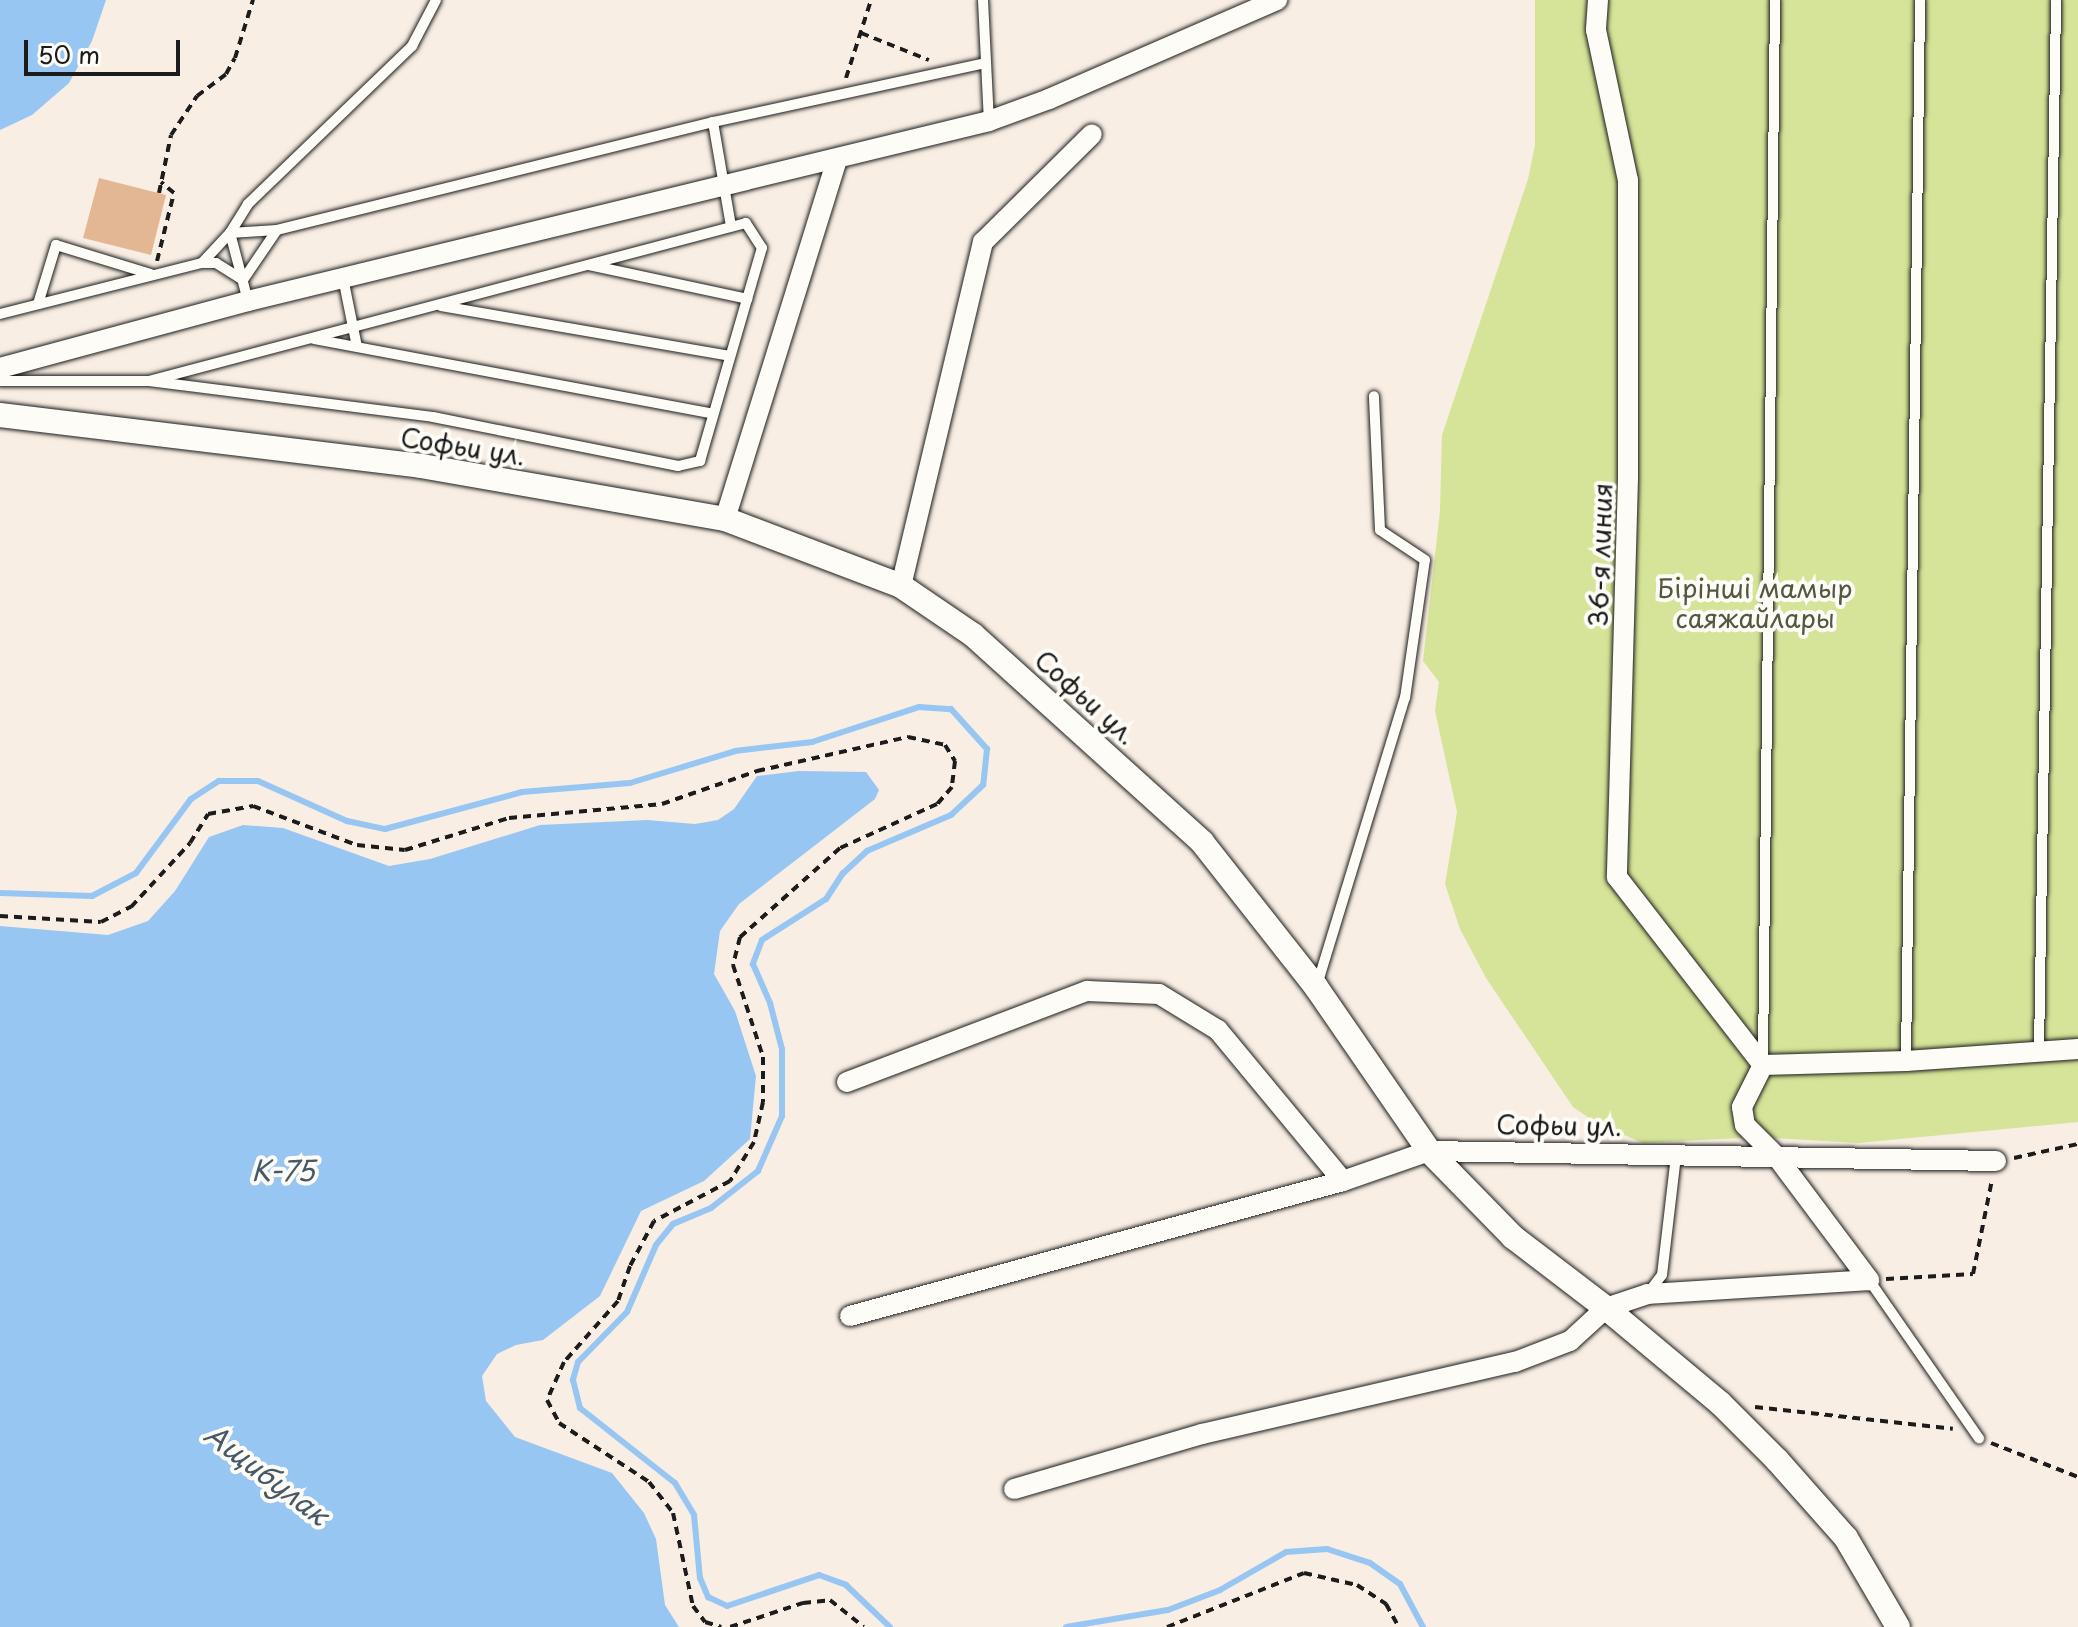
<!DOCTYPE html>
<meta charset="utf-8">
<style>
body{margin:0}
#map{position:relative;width:2078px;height:1627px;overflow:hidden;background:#f8eee3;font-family:"Playpen Sans",sans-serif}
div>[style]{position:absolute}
.green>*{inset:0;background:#d5e498}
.water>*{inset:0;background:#98c6f2}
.stream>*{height:6px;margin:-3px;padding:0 3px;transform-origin:3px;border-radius:3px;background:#98c6f2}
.building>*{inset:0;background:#e3b793}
.path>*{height:4px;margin-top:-2px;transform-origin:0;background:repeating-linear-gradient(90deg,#1c1c1c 0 8px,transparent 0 14px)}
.roads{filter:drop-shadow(0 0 2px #1c1c1c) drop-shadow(0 0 2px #1c1c1c)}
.service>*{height:10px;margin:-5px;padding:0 5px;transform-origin:5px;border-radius:5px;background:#fdfcf7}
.minor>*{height:20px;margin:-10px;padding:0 10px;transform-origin:10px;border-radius:10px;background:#fdfcf7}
.tertiary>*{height:24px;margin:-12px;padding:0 12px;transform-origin:12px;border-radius:12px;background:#fdfcf7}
span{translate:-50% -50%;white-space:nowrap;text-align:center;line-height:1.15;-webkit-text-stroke:8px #fdfcf7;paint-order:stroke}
.street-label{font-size:26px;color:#1c1c1c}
.park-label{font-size:26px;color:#545841}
.water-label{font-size:28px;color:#475867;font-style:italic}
.scale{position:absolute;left:24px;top:40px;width:156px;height:36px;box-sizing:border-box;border:4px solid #1c1c1c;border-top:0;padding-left:10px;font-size:24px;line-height:28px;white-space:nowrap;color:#1c1c1c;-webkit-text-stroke:6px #fdfcf7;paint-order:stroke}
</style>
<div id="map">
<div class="green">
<i style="clip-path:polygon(1535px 0,2078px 0,2078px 1122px,1858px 1143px,1759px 1137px,1643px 1143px,1598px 1124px,1573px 1107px,1486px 978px,1460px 929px,1445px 884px,1457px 812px,1435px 711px,1439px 682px,1423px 661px,1440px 511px,1442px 435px,1528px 179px,1535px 145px)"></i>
</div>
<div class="water">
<i style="clip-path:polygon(0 0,106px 0,92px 41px,69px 83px,32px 115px,0 130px)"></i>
<i style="clip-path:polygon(799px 771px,866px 772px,879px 790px,875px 799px,739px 904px,720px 931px,714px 974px,735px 1011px,756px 1076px,750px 1139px,704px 1181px,641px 1211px,600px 1296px,543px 1340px,516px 1345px,497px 1354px,482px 1376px,486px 1401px,515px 1437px,612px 1473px,644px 1513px,656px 1539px,665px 1605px,679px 1627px,0 1627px,0 926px,108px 935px,148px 921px,175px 891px,209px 837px,243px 825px,283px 828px,389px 866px,430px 859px,540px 825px,647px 820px,695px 824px,718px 820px,734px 809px,757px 776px)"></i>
</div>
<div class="stream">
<i style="left:0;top:893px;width:92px;rotate:1.9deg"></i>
<i style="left:92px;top:896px;width:50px;rotate:-27.6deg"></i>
<i style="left:136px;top:873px;width:92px;rotate:-53.4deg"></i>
<i style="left:191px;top:799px;width:33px;rotate:-33deg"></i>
<i style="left:219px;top:781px;width:39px"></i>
<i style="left:258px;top:781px;width:98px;rotate:24.2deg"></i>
<i style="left:347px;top:821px;width:39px;rotate:12deg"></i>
<i style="left:385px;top:829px;width:142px;rotate:-15.1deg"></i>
<i style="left:522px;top:792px;width:108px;rotate:-4.8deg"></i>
<i style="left:630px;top:783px;width:110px;rotate:-16.9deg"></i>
<i style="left:735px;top:751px;width:78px;rotate:-6.7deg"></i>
<i style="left:812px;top:742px;width:113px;rotate:-18.1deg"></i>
<i style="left:919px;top:707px;width:32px;rotate:4deg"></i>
<i style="left:951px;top:709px;width:54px;rotate:48deg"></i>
<i style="left:987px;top:749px;width:36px;rotate:96deg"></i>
<i style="left:983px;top:785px;width:44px;rotate:136.8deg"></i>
<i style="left:951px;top:815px;width:91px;rotate:156.8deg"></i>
<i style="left:867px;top:851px;width:33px;rotate:137deg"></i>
<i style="left:843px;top:873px;width:31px;rotate:123deg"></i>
<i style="left:826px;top:899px;width:76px;rotate:147.4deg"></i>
<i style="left:762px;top:940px;width:26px;rotate:111deg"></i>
<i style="left:753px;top:964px;width:43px;rotate:66.4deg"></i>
<i style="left:770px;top:1003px;width:48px;rotate:75.4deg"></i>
<i style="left:782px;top:1049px;width:67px;rotate:90deg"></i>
<i style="left:782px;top:1116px;width:60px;rotate:113.6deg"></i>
<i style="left:758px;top:1171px;width:60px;rotate:141.8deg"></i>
<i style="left:711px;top:1208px;width:41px;rotate:157.2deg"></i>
<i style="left:673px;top:1224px;width:27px;rotate:129deg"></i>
<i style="left:656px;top:1245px;width:73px;rotate:113.4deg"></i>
<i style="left:627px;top:1312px;width:70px;rotate:134.4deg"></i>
<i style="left:578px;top:1362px;width:19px;rotate:106deg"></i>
<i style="left:573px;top:1380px;width:29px;rotate:76deg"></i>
<i style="left:580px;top:1408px;width:121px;rotate:38.3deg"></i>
<i style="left:675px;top:1483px;width:37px;rotate:59deg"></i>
<i style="left:694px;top:1515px;width:63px;rotate:84.6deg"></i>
<i style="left:700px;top:1578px;width:21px;rotate:67deg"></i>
<i style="left:708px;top:1597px;width:21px;rotate:25deg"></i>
<i style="left:727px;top:1606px;width:97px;rotate:-18.6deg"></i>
<i style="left:819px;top:1575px;width:29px;rotate:20deg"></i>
<i style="left:846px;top:1585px;width:61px;rotate:43.7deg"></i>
<i style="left:1066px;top:1627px;width:103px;rotate:-9.5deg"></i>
<i style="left:1168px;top:1610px;width:56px;rotate:-21deg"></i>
<i style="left:1220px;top:1590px;width:76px;rotate:-29.9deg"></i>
<i style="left:1286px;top:1552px;width:41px;rotate:-4.2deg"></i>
<i style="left:1327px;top:1549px;width:45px;rotate:18deg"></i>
<i style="left:1370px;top:1563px;width:37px;rotate:35deg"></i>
<i style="left:1400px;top:1584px;width:49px;rotate:61.9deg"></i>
</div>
<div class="building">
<i style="clip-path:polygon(99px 178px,166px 195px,151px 255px,83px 238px)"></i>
</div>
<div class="path">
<i style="left:861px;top:33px;width:73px;rotate:21.7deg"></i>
<i style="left:846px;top:78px;width:82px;rotate:-72.2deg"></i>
<i style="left:159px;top:193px;width:59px;rotate:-78.3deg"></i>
<i style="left:171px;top:135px;width:47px;rotate:-56.3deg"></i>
<i style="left:197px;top:96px;width:36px;rotate:-37deg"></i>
<i style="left:226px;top:74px;width:18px;rotate:-61deg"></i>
<i style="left:235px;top:58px;width:61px;rotate:-72.8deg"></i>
<i style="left:157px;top:261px;width:70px;rotate:-76deg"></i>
<i style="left:174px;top:193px;width:17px;rotate:-140deg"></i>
<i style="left:0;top:916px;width:101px;rotate:3.4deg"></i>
<i style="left:101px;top:922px;width:34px;rotate:-27deg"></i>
<i style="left:131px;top:907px;width:87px;rotate:-47.3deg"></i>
<i style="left:190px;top:843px;width:34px;rotate:-58deg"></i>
<i style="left:208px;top:814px;width:46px;rotate:-10.1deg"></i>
<i style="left:253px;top:806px;width:111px;rotate:20.6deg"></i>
<i style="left:357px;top:845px;width:48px;rotate:5.9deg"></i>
<i style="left:405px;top:850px;width:109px;rotate:-17.1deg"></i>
<i style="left:509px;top:818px;width:154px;rotate:-5.2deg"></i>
<i style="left:662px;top:804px;width:101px;rotate:-19.2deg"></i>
<i style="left:757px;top:771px;width:155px;rotate:-12.7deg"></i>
<i style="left:908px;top:737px;width:38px;rotate:12deg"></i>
<i style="left:945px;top:745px;width:19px;rotate:58deg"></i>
<i style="left:955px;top:761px;width:26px;rotate:97deg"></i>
<i style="left:952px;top:787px;width:23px;rotate:131deg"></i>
<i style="left:937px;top:804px;width:107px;rotate:155.6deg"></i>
<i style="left:840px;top:848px;width:134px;rotate:138.3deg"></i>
<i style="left:740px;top:937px;width:29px;rotate:104deg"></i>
<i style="left:733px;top:965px;width:97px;rotate:71.9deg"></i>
<i style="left:763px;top:1057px;width:45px;rotate:90deg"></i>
<i style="left:763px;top:1102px;width:41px;rotate:102.7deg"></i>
<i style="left:754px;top:1142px;width:46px;rotate:121.6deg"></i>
<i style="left:730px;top:1181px;width:86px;rotate:152.2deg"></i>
<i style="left:654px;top:1221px;width:51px;rotate:118.1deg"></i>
<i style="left:630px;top:1266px;width:37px;rotate:109deg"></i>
<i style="left:618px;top:1301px;width:81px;rotate:131.5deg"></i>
<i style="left:564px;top:1362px;width:42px;rotate:114.1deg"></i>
<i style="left:547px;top:1400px;width:26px;rotate:62deg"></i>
<i style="left:559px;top:1423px;width:108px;rotate:33.2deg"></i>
<i style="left:649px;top:1482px;width:39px;rotate:52deg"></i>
<i style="left:673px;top:1513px;width:95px;rotate:77.9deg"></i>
<i style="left:693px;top:1606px;width:20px;rotate:53deg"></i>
<i style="left:705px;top:1622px;width:17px;rotate:17deg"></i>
<i style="left:2014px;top:1158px;width:66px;rotate:-12.3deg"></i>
<i style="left:1886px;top:1279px;width:87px;rotate:-3.3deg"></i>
<i style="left:1973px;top:1274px;width:96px;rotate:-78.6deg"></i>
<i style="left:1755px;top:1407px;width:199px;rotate:6.3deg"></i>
<i style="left:1991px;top:1443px;width:93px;rotate:21.3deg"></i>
<i style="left:730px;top:1627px;width:77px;rotate:-18.2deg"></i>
<i style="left:803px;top:1603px;width:27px;rotate:-6deg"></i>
<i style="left:830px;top:1600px;width:43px;rotate:38.5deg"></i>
<i style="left:1167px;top:1627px;width:147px;rotate:-21.5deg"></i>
<i style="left:1304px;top:1573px;width:54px;rotate:12.8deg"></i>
<i style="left:1357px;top:1585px;width:35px;rotate:33deg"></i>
<i style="left:1386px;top:1604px;width:26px;rotate:61deg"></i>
</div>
<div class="roads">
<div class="service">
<i style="left:983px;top:0;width:121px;rotate:87.2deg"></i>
<i style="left:713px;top:122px;width:106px;rotate:80.2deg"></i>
<i style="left:202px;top:263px;width:14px"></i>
<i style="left:216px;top:263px;width:32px;rotate:32deg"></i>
<i style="left:243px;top:280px;width:60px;rotate:-55.8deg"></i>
<i style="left:589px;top:265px;width:162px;rotate:12.1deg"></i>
<i style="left:343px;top:278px;width:70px;rotate:78.5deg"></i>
<i style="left:248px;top:301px;width:70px;rotate:-104.8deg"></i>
<i style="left:230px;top:233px;width:34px;rotate:-58deg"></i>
<i style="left:248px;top:204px;width:228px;rotate:-43.9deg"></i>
<i style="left:412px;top:46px;width:52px;rotate:-62.4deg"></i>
<i style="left:38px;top:304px;width:62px;rotate:-73deg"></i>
<i style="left:56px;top:245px;width:99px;rotate:17deg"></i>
<i style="left:441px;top:306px;width:293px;rotate:9.8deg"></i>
<i style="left:0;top:314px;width:208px;rotate:-14.2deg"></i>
<i style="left:202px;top:263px;width:41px;rotate:-47deg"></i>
<i style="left:230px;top:233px;width:47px;rotate:-3.7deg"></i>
<i style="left:277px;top:230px;width:449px;rotate:-13.9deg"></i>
<i style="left:713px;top:122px;width:278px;rotate:-12.2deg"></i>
<i style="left:314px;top:339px;width:406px;rotate:10.6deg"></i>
<i style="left:0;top:381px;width:149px"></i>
<i style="left:149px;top:381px;width:286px;rotate:7.2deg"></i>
<i style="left:433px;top:417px;width:250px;rotate:11.3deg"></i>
<i style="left:678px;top:466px;width:23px;rotate:-13deg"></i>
<i style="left:700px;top:461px;width:222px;rotate:-73.8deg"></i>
<i style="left:762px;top:248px;width:30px;rotate:-123deg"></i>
<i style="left:746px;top:223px;width:618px;rotate:165.18deg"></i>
<i style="left:1317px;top:985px;width:300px;rotate:-73deg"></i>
<i style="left:1405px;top:698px;width:139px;rotate:-81.8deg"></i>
<i style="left:1425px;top:560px;width:54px;rotate:-146.3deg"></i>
<i style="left:1380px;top:530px;width:134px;rotate:-92.6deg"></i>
<i style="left:2039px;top:1051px;width:1051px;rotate:-89.07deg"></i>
<i style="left:1763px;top:1059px;width:1059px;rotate:-89.35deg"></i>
<i style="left:1906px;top:1061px;width:1061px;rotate:-89.24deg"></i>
<i style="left:1869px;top:1280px;width:193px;rotate:55.2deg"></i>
<i style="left:1649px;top:1292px;width:21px;rotate:-53deg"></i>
<i style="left:1662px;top:1275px;width:121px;rotate:-83.3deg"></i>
</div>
<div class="minor">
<i style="left:1598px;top:0;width:30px;rotate:94deg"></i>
<i style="left:1596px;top:30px;width:153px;rotate:78deg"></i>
<i style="left:1628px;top:180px;width:298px;rotate:90deg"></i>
<i style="left:1628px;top:478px;width:399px;rotate:91.6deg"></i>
<i style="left:1617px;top:877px;width:238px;rotate:52.2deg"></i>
<i style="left:0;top:368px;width:257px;rotate:-15.1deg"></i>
<i style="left:248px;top:301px;width:763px;rotate:-13.65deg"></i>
<i style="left:989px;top:121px;width:64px;rotate:-20.1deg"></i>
<i style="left:1049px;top:99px;width:249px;rotate:-23.5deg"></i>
<i style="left:725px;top:519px;width:376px;rotate:-72.7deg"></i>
<i style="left:901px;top:586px;width:354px;rotate:-76.6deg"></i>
<i style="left:983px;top:242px;width:153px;rotate:-44.7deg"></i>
<i style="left:1763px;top:1065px;width:143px;rotate:-1.6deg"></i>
<i style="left:1906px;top:1061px;width:172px;rotate:-4deg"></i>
<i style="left:1763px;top:1065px;width:47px;rotate:116.6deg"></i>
<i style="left:1742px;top:1107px;width:18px;rotate:81deg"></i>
<i style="left:1745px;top:1125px;width:45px;rotate:45deg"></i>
<i style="left:1777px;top:1157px;width:154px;rotate:53.2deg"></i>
<i style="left:847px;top:1082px;width:257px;rotate:-20.8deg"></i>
<i style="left:1087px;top:991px;width:72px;rotate:2.4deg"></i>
<i style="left:1159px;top:994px;width:69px;rotate:31.4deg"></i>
<i style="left:1218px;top:1030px;width:196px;rotate:50.4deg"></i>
<i style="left:850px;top:1316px;width:511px;rotate:-15.31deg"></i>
<i style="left:1343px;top:1181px;width:91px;rotate:-19.2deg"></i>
<i style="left:1429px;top:1151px;width:567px;rotate:1.01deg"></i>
<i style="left:1014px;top:1489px;width:196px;rotate:-16.3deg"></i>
<i style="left:1202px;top:1434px;width:321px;rotate:-13deg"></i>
<i style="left:1515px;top:1362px;width:59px;rotate:-20.9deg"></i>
<i style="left:1570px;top:1341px;width:49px;rotate:-42.5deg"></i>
<i style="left:1606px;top:1308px;width:44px;rotate:-18.4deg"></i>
<i style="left:1648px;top:1294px;width:221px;rotate:-3.6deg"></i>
</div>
<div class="tertiary">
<i style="left:0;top:415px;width:424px;rotate:6.9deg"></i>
<i style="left:421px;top:466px;width:309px;rotate:9.9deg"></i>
<i style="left:725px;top:519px;width:188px;rotate:20.8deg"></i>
<i style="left:901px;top:586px;width:87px;rotate:34.2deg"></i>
<i style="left:973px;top:635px;width:309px;rotate:42.1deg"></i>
<i style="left:1202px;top:842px;width:184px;rotate:51.8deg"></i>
<i style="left:1316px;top:987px;width:199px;rotate:55.4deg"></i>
<i style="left:1429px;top:1151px;width:120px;rotate:45.7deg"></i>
<i style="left:1513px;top:1237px;width:117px;rotate:37.4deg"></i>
<i style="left:1606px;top:1308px;width:148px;rotate:39.8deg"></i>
<i style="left:1720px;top:1403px;width:81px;rotate:45deg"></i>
<i style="left:1777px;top:1460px;width:104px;rotate:48.5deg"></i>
<i style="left:1846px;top:1538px;width:103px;rotate:59.7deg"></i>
</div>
</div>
<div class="street-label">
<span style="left:463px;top:446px;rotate:9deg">Софьи ул.</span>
<span style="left:1600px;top:555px;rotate:-88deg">36-я линия</span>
<span style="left:1086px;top:697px;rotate:42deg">Софьи ул.</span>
<span style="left:1559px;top:1125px;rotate:1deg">Софьи ул.</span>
</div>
<div class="park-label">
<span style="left:1755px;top:603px">Бірінші мамыр<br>саяжайлары</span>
</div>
<div class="water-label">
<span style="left:283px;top:1170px">К-75</span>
<span style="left:267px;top:1474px;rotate:37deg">Ащибулак</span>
</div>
<div class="scale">50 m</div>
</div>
